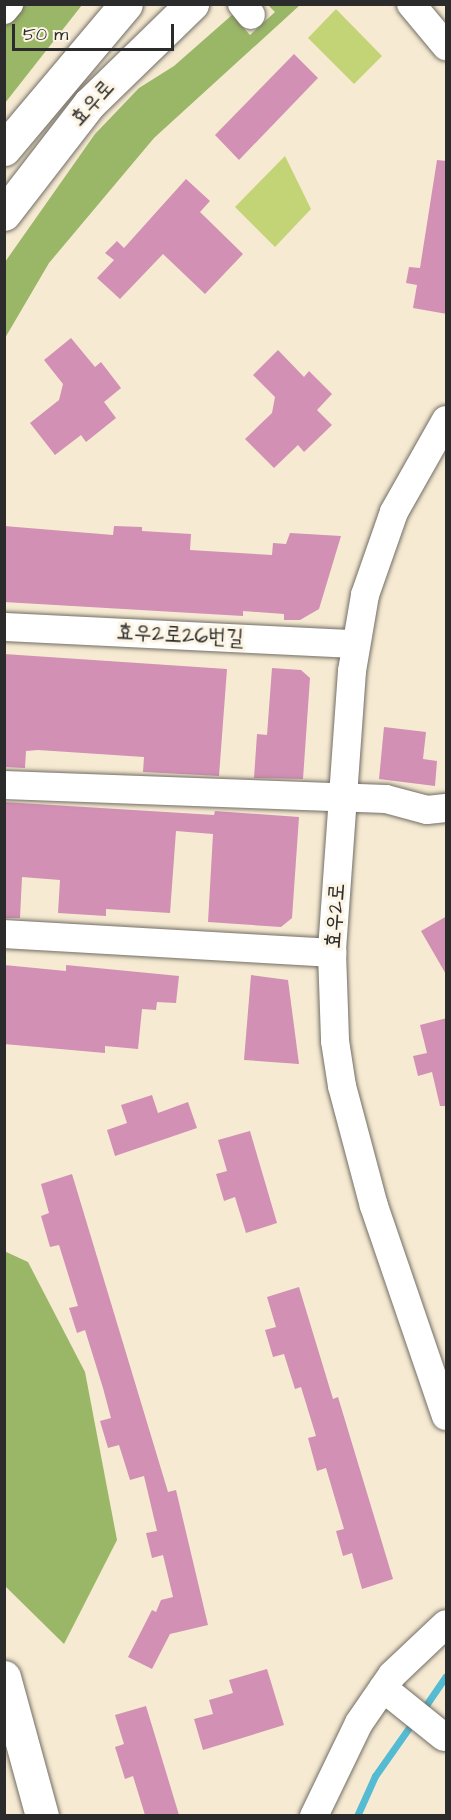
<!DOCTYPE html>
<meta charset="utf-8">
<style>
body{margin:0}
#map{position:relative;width:451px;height:1820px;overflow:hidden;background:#f6ead2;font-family:"Architects Daughter","Poor Story",sans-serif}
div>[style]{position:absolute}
.green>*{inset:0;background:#c3d476}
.forest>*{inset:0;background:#9ab667}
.stream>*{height:7px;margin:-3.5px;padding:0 3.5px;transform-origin:3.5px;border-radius:3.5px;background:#54bbd2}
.building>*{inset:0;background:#d190b4}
.roads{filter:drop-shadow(0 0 2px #726e65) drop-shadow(0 0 2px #726e65)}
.minor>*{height:28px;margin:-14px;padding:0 14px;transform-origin:14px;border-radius:14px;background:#fff}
.major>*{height:33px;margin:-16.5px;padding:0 16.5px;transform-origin:16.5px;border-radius:16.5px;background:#fff}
span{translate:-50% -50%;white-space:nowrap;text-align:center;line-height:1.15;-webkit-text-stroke:6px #fcf5e5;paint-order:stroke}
.street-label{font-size:22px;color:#2b2b2b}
.frame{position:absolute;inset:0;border:6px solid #2b2b2b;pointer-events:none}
.scale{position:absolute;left:12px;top:24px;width:162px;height:27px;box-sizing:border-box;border:3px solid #2b2b2b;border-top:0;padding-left:8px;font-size:18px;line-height:21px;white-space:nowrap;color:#2b2b2b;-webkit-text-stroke:4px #fcf5e5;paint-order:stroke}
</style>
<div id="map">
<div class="green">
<i style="clip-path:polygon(336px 9px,382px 56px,354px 84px,308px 38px)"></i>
<i style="clip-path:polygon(285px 156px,311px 209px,275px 247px,235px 207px)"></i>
</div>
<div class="forest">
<i style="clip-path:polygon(25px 5px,82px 5px,5px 103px,5px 26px)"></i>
<i style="clip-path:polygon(268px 5px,300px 5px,154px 138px,49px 263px,5px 338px,5px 262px,95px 134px,139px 88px,174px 66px,232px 15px,250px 35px,275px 12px)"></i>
<i style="clip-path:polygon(4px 1251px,28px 1262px,85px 1372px,117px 1540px,64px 1644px,5px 1586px)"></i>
</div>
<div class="stream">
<i style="left:422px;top:1711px;width:42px;rotate:-55.6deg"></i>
<i style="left:357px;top:1816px;width:44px;rotate:-65.8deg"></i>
<i style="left:375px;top:1776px;width:66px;rotate:-54.9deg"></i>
</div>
<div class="building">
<i style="clip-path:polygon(294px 54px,318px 78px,239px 160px,215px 135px)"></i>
<i style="clip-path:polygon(437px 160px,447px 161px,447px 314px,413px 308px,417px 285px,406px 283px,409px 267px,420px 268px)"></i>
<i style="clip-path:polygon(186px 179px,210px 201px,200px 212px,243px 254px,205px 294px,163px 254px,120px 299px,97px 278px,114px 260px,105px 253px,117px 241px,124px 248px)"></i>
<i style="clip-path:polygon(71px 338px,95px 367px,101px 362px,121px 388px,104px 402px,116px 418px,86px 442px,81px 435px,55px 455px,30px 423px,59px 400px,63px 384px,44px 360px)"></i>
<i style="clip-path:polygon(278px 350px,304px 377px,309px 371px,332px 394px,317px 410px,332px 425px,304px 452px,298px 445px,274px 468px,245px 439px,272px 413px,275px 397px,253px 375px)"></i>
<i style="clip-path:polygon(4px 526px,113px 535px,114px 526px,142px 527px,142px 531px,191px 534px,190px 550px,272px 555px,273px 543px,286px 544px,290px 533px,341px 536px,319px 609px,300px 620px,284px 620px,284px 614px,243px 611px,243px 616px,4px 602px)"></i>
<i style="clip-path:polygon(4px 654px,227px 669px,219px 776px,143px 772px,144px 757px,38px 750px,26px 751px,25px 768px,4px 767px)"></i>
<i style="clip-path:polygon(272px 668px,301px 670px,310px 678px,303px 779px,254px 778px,257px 734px,267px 735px)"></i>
<i style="clip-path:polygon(384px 727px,426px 732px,423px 759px,437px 761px,435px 786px,379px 779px)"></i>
<i style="clip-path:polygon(4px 802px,214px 815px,215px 811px,299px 817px,292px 918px,281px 927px,208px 922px,213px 834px,176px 831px,170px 913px,106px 909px,106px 916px,58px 913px,60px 880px,22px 877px,20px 918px,4px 918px)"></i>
<i style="clip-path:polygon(447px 916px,447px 976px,421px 931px)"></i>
<i style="clip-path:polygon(4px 965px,66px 971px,66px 965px,179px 976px,176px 1003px,157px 1002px,156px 1010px,142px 1009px,138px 1049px,105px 1046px,105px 1053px,4px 1044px)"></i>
<i style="clip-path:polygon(251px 975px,288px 980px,299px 1064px,244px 1060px)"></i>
<i style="clip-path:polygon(447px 1018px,447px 1106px,440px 1106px,432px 1072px,418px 1076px,413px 1056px,427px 1053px,420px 1025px)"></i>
<i style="clip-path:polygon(152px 1095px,158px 1113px,188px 1102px,197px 1128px,115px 1156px,107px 1130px,127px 1123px,121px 1105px)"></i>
<i style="clip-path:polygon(250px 1131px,277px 1223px,246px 1233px,235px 1197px,224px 1201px,216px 1174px,227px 1171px,218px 1140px)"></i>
<i style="clip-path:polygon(72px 1174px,168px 1492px,176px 1490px,208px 1625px,170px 1634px,152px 1669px,128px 1657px,152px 1610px,156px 1612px,161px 1600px,173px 1597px,163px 1555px,152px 1558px,146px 1533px,157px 1531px,144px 1476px,130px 1480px,119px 1445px,108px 1448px,100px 1421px,111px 1418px,103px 1388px,85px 1330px,77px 1333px,69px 1308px,78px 1306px,59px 1245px,50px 1247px,41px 1216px,49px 1213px,41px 1184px)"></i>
<i style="clip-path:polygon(299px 1287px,333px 1399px,338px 1397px,393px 1579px,362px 1589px,352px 1553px,343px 1556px,336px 1531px,344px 1529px,326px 1468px,317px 1471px,308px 1438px,316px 1436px,301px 1387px,295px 1389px,284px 1354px,273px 1357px,265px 1330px,276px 1327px,267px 1297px)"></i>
<i style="clip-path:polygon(267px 1669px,284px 1725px,203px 1750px,194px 1719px,213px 1714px,209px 1700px,233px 1693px,229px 1680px)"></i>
<i style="clip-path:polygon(146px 1706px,179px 1815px,145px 1815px,133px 1776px,125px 1779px,115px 1747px,124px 1744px,115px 1715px)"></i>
</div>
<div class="roads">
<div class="minor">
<i style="left:242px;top:4px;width:14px;rotate:51deg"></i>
<i style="left:411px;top:4px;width:55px;rotate:50.2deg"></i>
<i style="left:4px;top:10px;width:8px;rotate:-50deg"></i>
<i style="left:446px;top:420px;width:106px;rotate:119.5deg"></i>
<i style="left:394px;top:512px;width:88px;rotate:109.3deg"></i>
<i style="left:365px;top:595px;width:77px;rotate:99.7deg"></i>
<i style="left:352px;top:671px;width:283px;rotate:94.1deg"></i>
<i style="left:332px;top:953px;width:88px;rotate:88deg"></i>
<i style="left:335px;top:1041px;width:46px;rotate:81.2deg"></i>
<i style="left:342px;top:1086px;width:124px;rotate:75.1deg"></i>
<i style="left:374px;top:1206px;width:222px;rotate:71.1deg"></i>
<i style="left:4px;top:627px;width:352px;rotate:2.8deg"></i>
<i style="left:4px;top:785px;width:382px;rotate:2.1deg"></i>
<i style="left:386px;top:799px;width:42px;rotate:15deg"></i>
<i style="left:427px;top:810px;width:19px;rotate:-6deg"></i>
<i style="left:4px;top:934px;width:329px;rotate:3.3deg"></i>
<i style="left:383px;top:1688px;width:78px;rotate:38.8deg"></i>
<i style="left:314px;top:1816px;width:103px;rotate:-64.2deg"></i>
<i style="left:359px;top:1723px;width:58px;rotate:-55.5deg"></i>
<i style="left:392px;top:1675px;width:74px;rotate:-43.4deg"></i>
</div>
<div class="major">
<i style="left:4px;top:149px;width:189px;rotate:-49.9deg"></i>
<i style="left:4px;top:214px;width:139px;rotate:-52.3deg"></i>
<i style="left:89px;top:104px;width:144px;rotate:-44.2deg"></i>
<i style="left:4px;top:1677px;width:144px;rotate:74.7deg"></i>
</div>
</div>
<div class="street-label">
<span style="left:92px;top:103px;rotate:-48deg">효우로</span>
<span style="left:180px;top:635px;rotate:3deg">효우2로26번길</span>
<span style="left:335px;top:916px;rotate:-86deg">효우2로</span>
</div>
<div class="frame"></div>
<div class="scale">50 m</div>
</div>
